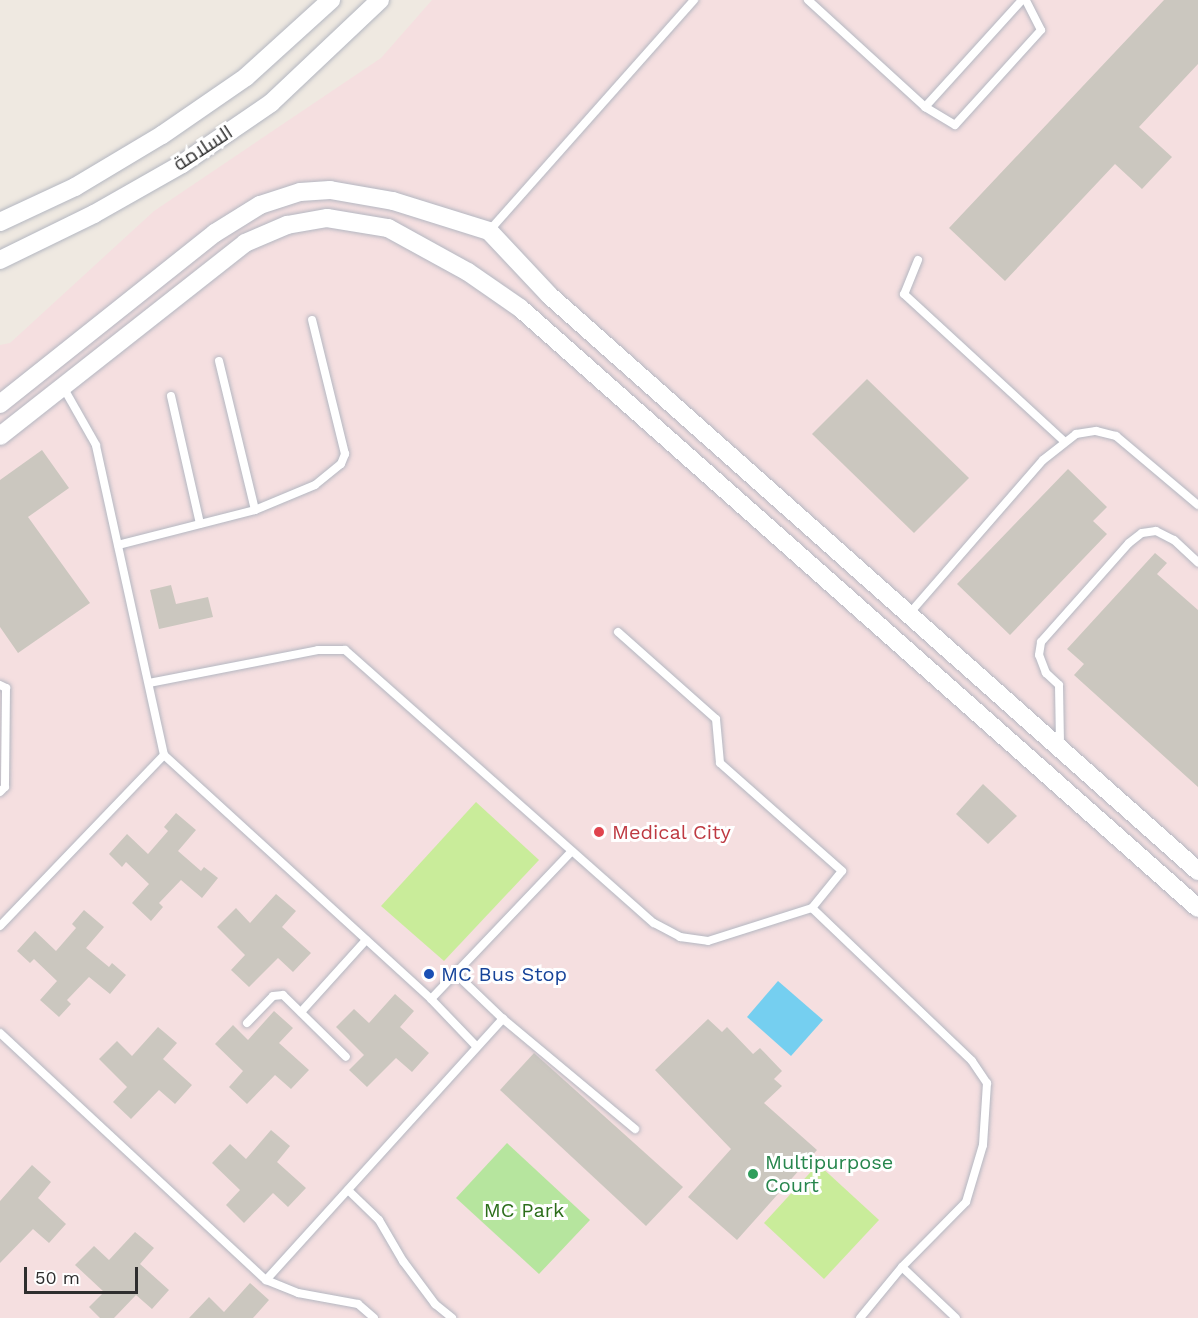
<!DOCTYPE html>
<meta charset="utf-8">
<style>
body{margin:0}
#map{position:relative;width:1198px;height:1318px;overflow:hidden;background:#efe9e1;font-family:"Work Sans",Cairo,sans-serif}
div>[style]{position:absolute}
.medical>*{inset:0;background:#f5dfe0}
.green>*{inset:0;background:#b6e59e}
.pitch>*{inset:0;background:#c9ec9a}
.water>*{inset:0;background:#75cff0}
.building>*{inset:0;background:#cbc7bf}
.roads{filter:drop-shadow(0 0 2px #b4b7c1) drop-shadow(0 0 2px #b4b7c1)}
.service>*{height:8px;margin:-4px;padding:0 4px;transform-origin:4px;border-radius:4px;background:#fff}
.tertiary>*{height:18px;margin:-9px;padding:0 9px;transform-origin:9px;border-radius:9px;background:#fff}
.dots>*{width:16px;height:16px;translate:-50% -50%;box-sizing:border-box;border:3px solid #fff;border-radius:50%}
span{translate:-50% -50%;white-space:nowrap;text-align:center;line-height:1.15;-webkit-text-stroke:6px #fff;paint-order:stroke}
.street-label{font-size:20px;color:#2e2e2e}
.health-label{font-size:20px;color:#be3a42}
.left{translate:0 -50%;text-align:left}
.transit-label{font-size:20px;color:#164399}
.leisure-label{font-size:20px;color:#27864d}
.park-label{font-size:20px;color:#2c6e1b}
.scale{position:absolute;left:24px;top:1267px;width:114px;height:27px;box-sizing:border-box;border:3px solid #2e2e2e;border-top:0;padding-left:8px;font-size:18px;line-height:21px;white-space:nowrap;color:#2e2e2e;-webkit-text-stroke:4px #fff;paint-order:stroke}
</style>
<div id="map">
<div class="medical">
<i style="clip-path:polygon(432px 0,1198px 0,1198px 1318px,0 1318px,0 345px,10px 343px,154px 211px,381px 58px)"></i>
</div>
<div class="green">
<i style="clip-path:polygon(507px 1143px,590px 1220px,539px 1274px,456px 1198px)"></i>
</div>
<div class="pitch">
<i style="clip-path:polygon(476px 802px,539px 860px,444px 961px,381px 906px)"></i>
<i style="clip-path:polygon(818px 1164px,879px 1220px,824px 1279px,764px 1223px)"></i>
</div>
<div class="water">
<i style="clip-path:polygon(778px 981px,823px 1020px,791px 1056px,747px 1017px)"></i>
</div>
<div class="building">
<i style="clip-path:polygon(1164px 0,1198px 0,1198px 64px,1139px 127px,1172px 157px,1142px 189px,1115px 164px,1005px 281px,949px 228px)"></i>
<i style="clip-path:polygon(867px 379px,969px 478px,914px 533px,812px 434px)"></i>
<i style="clip-path:polygon(42px 450px,69px 488px,28px 517px,90px 603px,18px 653px,0 627px,0 480px)"></i>
<i style="clip-path:polygon(1068px 469px,1107px 507px,1093px 521px,1107px 534px,1010px 635px,957px 584px)"></i>
<i style="clip-path:polygon(1155px 553px,1167px 563px,1157px 574px,1198px 610px,1198px 787px,1074px 675px,1084px 664px,1067px 649px)"></i>
<i style="clip-path:polygon(171px 585px,176px 604px,208px 597px,213px 617px,159px 629px,150px 590px)"></i>
<i style="clip-path:polygon(983px 784px,1017px 816px,988px 844px,956px 814px)"></i>
<i style="clip-path:polygon(176px 813px,196px 830px,178px 851px,201px 871px,204px 867px,218px 878px,202px 898px,181px 880px,159px 903px,163px 907px,151px 921px,132px 903px,149px 884px,126px 862px,122px 867px,109px 854px,127px 834px,148px 854px,168px 831px,164px 827px)"></i>
<i style="clip-path:polygon(276px 894px,296px 911px,282px 927px,311px 953px,293px 972px,278px 958px,249px 987px,231px 970px,245px 955px,217px 927px,236px 908px,250px 923px)"></i>
<i style="clip-path:polygon(84px 910px,104px 927px,86px 948px,109px 967px,112px 963px,126px 975px,110px 994px,89px 977px,67px 1000px,71px 1004px,59px 1017px,40px 1000px,57px 981px,34px 959px,30px 963px,17px 951px,35px 931px,56px 951px,76px 928px,72px 924px)"></i>
<i style="clip-path:polygon(395px 994px,414px 1011px,400px 1027px,429px 1053px,412px 1072px,396px 1058px,367px 1087px,349px 1070px,364px 1055px,336px 1027px,354px 1009px,369px 1023px)"></i>
<i style="clip-path:polygon(274px 1011px,293px 1028px,279px 1043px,309px 1070px,291px 1089px,275px 1075px,247px 1104px,229px 1087px,243px 1071px,215px 1044px,233px 1025px,248px 1040px)"></i>
<i style="clip-path:polygon(708px 1019px,722px 1032px,727px 1027px,753px 1054px,760px 1048px,782px 1071px,774px 1079px,782px 1086px,764px 1103px,817px 1150px,737px 1240px,688px 1197px,731px 1149px,655px 1070px)"></i>
<i style="clip-path:polygon(158px 1027px,177px 1043px,163px 1059px,192px 1085px,175px 1104px,159px 1090px,131px 1119px,113px 1102px,127px 1087px,99px 1059px,117px 1041px,132px 1056px)"></i>
<i style="clip-path:polygon(534px 1053px,683px 1187px,646px 1226px,500px 1090px)"></i>
<i style="clip-path:polygon(271px 1130px,290px 1146px,277px 1162px,306px 1188px,288px 1207px,273px 1193px,244px 1223px,226px 1205px,240px 1190px,212px 1163px,230px 1144px,246px 1159px)"></i>
<i style="clip-path:polygon(32px 1165px,51px 1182px,38px 1198px,66px 1224px,49px 1243px,33px 1229px,0 1263px,0 1201px)"></i>
<i style="clip-path:polygon(135px 1232px,154px 1248px,140px 1264px,169px 1290px,152px 1309px,136px 1295px,114px 1318px,100px 1318px,89px 1307px,104px 1292px,75px 1265px,94px 1246px,109px 1260px)"></i>
<i style="clip-path:polygon(250px 1283px,269px 1300px,253px 1318px,189px 1318px,209px 1297px,224px 1312px)"></i>
</div>
<div class="roads">
<div class="service">
<i style="left:808px;top:0;width:159px;rotate:42.4deg"></i>
<i style="left:925px;top:107px;width:144px;rotate:-47.8deg"></i>
<i style="left:925px;top:107px;width:35px;rotate:31deg"></i>
<i style="left:955px;top:125px;width:128px;rotate:-47.8deg"></i>
<i style="left:1041px;top:30px;width:34px;rotate:-117deg"></i>
<i style="left:489px;top:231px;width:309px;rotate:-48.4deg"></i>
<i style="left:918px;top:260px;width:37px;rotate:112deg"></i>
<i style="left:904px;top:294px;width:217px;rotate:42.6deg"></i>
<i style="left:219px;top:361px;width:153px;rotate:76.4deg"></i>
<i style="left:171px;top:396px;width:131px;rotate:77.2deg"></i>
<i style="left:118px;top:545px;width:141px;rotate:-14.3deg"></i>
<i style="left:255px;top:510px;width:65px;rotate:-22.6deg"></i>
<i style="left:315px;top:485px;width:33px;rotate:-39deg"></i>
<i style="left:341px;top:464px;width:11px;rotate:-68deg"></i>
<i style="left:345px;top:454px;width:138px;rotate:-103.8deg"></i>
<i style="left:909px;top:614px;width:204px;rotate:-49deg"></i>
<i style="left:1043px;top:460px;width:42px;rotate:-38.2deg"></i>
<i style="left:1076px;top:434px;width:20px;rotate:-9deg"></i>
<i style="left:1096px;top:431px;width:21px;rotate:14deg"></i>
<i style="left:1116px;top:436px;width:107px;rotate:40.1deg"></i>
<i style="left:618px;top:632px;width:131px;rotate:41.6deg"></i>
<i style="left:716px;top:719px;width:44px;rotate:84.8deg"></i>
<i style="left:720px;top:763px;width:163px;rotate:41.5deg"></i>
<i style="left:842px;top:871px;width:48px;rotate:129deg"></i>
<i style="left:149px;top:683px;width:172px;rotate:-11deg"></i>
<i style="left:318px;top:650px;width:27px"></i>
<i style="left:345px;top:650px;width:412px;rotate:41.5deg"></i>
<i style="left:654px;top:923px;width:30px;rotate:28deg"></i>
<i style="left:680px;top:937px;width:28px;rotate:8deg"></i>
<i style="left:708px;top:941px;width:109px;rotate:-17.6deg"></i>
<i style="left:812px;top:908px;width:221px;rotate:43.7deg"></i>
<i style="left:972px;top:1061px;width:27px;rotate:56deg"></i>
<i style="left:987px;top:1083px;width:62px;rotate:93.7deg"></i>
<i style="left:983px;top:1145px;width:59px;rotate:106.6deg"></i>
<i style="left:966px;top:1202px;width:91px;rotate:134.6deg"></i>
<i style="left:902px;top:1267px;width:66px;rotate:129.5deg"></i>
<i style="left:0;top:685px;width:7px;rotate:27deg"></i>
<i style="left:6px;top:688px;width:99px;rotate:90.6deg"></i>
<i style="left:5px;top:787px;width:7px;rotate:135deg"></i>
<i style="left:1060px;top:743px;width:58px;rotate:-91deg"></i>
<i style="left:1059px;top:685px;width:18px;rotate:-137deg"></i>
<i style="left:1046px;top:673px;width:19px;rotate:-111deg"></i>
<i style="left:1039px;top:655px;width:13px;rotate:-81deg"></i>
<i style="left:1041px;top:642px;width:132px;rotate:-48.4deg"></i>
<i style="left:1129px;top:543px;width:16px;rotate:-38deg"></i>
<i style="left:1142px;top:533px;width:14px;rotate:-8deg"></i>
<i style="left:1156px;top:531px;width:20px;rotate:27deg"></i>
<i style="left:1174px;top:540px;width:33px;rotate:43deg"></i>
<i style="left:164px;top:755px;width:362px;rotate:42.4deg"></i>
<i style="left:431px;top:999px;width:66px;rotate:46.2deg"></i>
<i style="left:0;top:926px;width:237px;rotate:-46.2deg"></i>
<i style="left:164px;top:755px;width:317px;rotate:-102.4deg"></i>
<i style="left:96px;top:445px;width:67px;rotate:-119.6deg"></i>
<i style="left:455px;top:973px;width:66px;rotate:43.8deg"></i>
<i style="left:503px;top:1019px;width:172px;rotate:39.8deg"></i>
<i style="left:431px;top:999px;width:202px;rotate:-46.4deg"></i>
<i style="left:301px;top:1012px;width:97px;rotate:-47.9deg"></i>
<i style="left:247px;top:1023px;width:37px;rotate:-46deg"></i>
<i style="left:273px;top:996px;width:10px;rotate:-6deg"></i>
<i style="left:283px;top:995px;width:88px;rotate:44.5deg"></i>
<i style="left:0;top:1033px;width:363px;rotate:42.9deg"></i>
<i style="left:266px;top:1280px;width:35px;rotate:22deg"></i>
<i style="left:298px;top:1293px;width:61px;rotate:10.4deg"></i>
<i style="left:358px;top:1304px;width:21px;rotate:41deg"></i>
<i style="left:348px;top:1190px;width:43px;rotate:44.1deg"></i>
<i style="left:379px;top:1220px;width:48px;rotate:59.7deg"></i>
<i style="left:403px;top:1261px;width:54px;rotate:53.3deg"></i>
<i style="left:435px;top:1304px;width:22px;rotate:39deg"></i>
<i style="left:902px;top:1267px;width:74px;rotate:43.4deg"></i>
<i style="left:266px;top:1280px;width:353px;rotate:-47.8deg"></i>
</div>
<div class="tertiary">
<i style="left:0;top:222px;width:83px;rotate:-25deg"></i>
<i style="left:75px;top:187px;width:101px;rotate:-30.9deg"></i>
<i style="left:162px;top:135px;width:102px;rotate:-34.6deg"></i>
<i style="left:246px;top:77px;width:115px;rotate:-42.2deg"></i>
<i style="left:0;top:260px;width:105px;rotate:-26.1deg"></i>
<i style="left:94px;top:214px;width:101px;rotate:-29.6deg"></i>
<i style="left:182px;top:164px;width:108px;rotate:-34.4deg"></i>
<i style="left:271px;top:103px;width:150px;rotate:-43.4deg"></i>
<i style="left:0;top:404px;width:275px;rotate:-38.5deg"></i>
<i style="left:215px;top:233px;width:53px;rotate:-31.9deg"></i>
<i style="left:260px;top:205px;width:42px;rotate:-18deg"></i>
<i style="left:300px;top:192px;width:30px;rotate:-4deg"></i>
<i style="left:330px;top:190px;width:64px;rotate:9.9deg"></i>
<i style="left:393px;top:201px;width:101px;rotate:17.4deg"></i>
<i style="left:489px;top:231px;width:88px;rotate:46.8deg"></i>
<i style="left:549px;top:295px;width:868px;rotate:41.59deg"></i>
<i style="left:0;top:436px;width:312px;rotate:-38.2deg"></i>
<i style="left:245px;top:243px;width:46px;rotate:-23.2deg"></i>
<i style="left:287px;top:225px;width:41px;rotate:-9.9deg"></i>
<i style="left:327px;top:218px;width:62px;rotate:9.3deg"></i>
<i style="left:388px;top:228px;width:91px;rotate:28.8deg"></i>
<i style="left:468px;top:272px;width:63px;rotate:34.7deg"></i>
<i style="left:520px;top:308px;width:905px;rotate:41.51deg"></i>
</div>
</div>
<div class="dots">
<i style="left:599px;top:832px;background:#e0444e"></i>
<i style="left:429px;top:974px;background:#1a4fb4"></i>
<i style="left:753px;top:1174px;background:#2e9e5b"></i>
</div>
<div class="street-label">
<span style="left:203px;top:148px;rotate:-33deg">السلامة</span>
</div>
<div class="health-label">
<span class="left" style="left:612px;top:832px">Medical City</span>
</div>
<div class="transit-label">
<span class="left" style="left:441px;top:974px">MC Bus Stop</span>
</div>
<div class="leisure-label">
<span class="left" style="left:765px;top:1174px">Multipurpose<br>Court</span>
</div>
<div class="park-label">
<span style="left:524px;top:1210px">MC Park</span>
</div>
<div class="scale">50 m</div>
</div>
